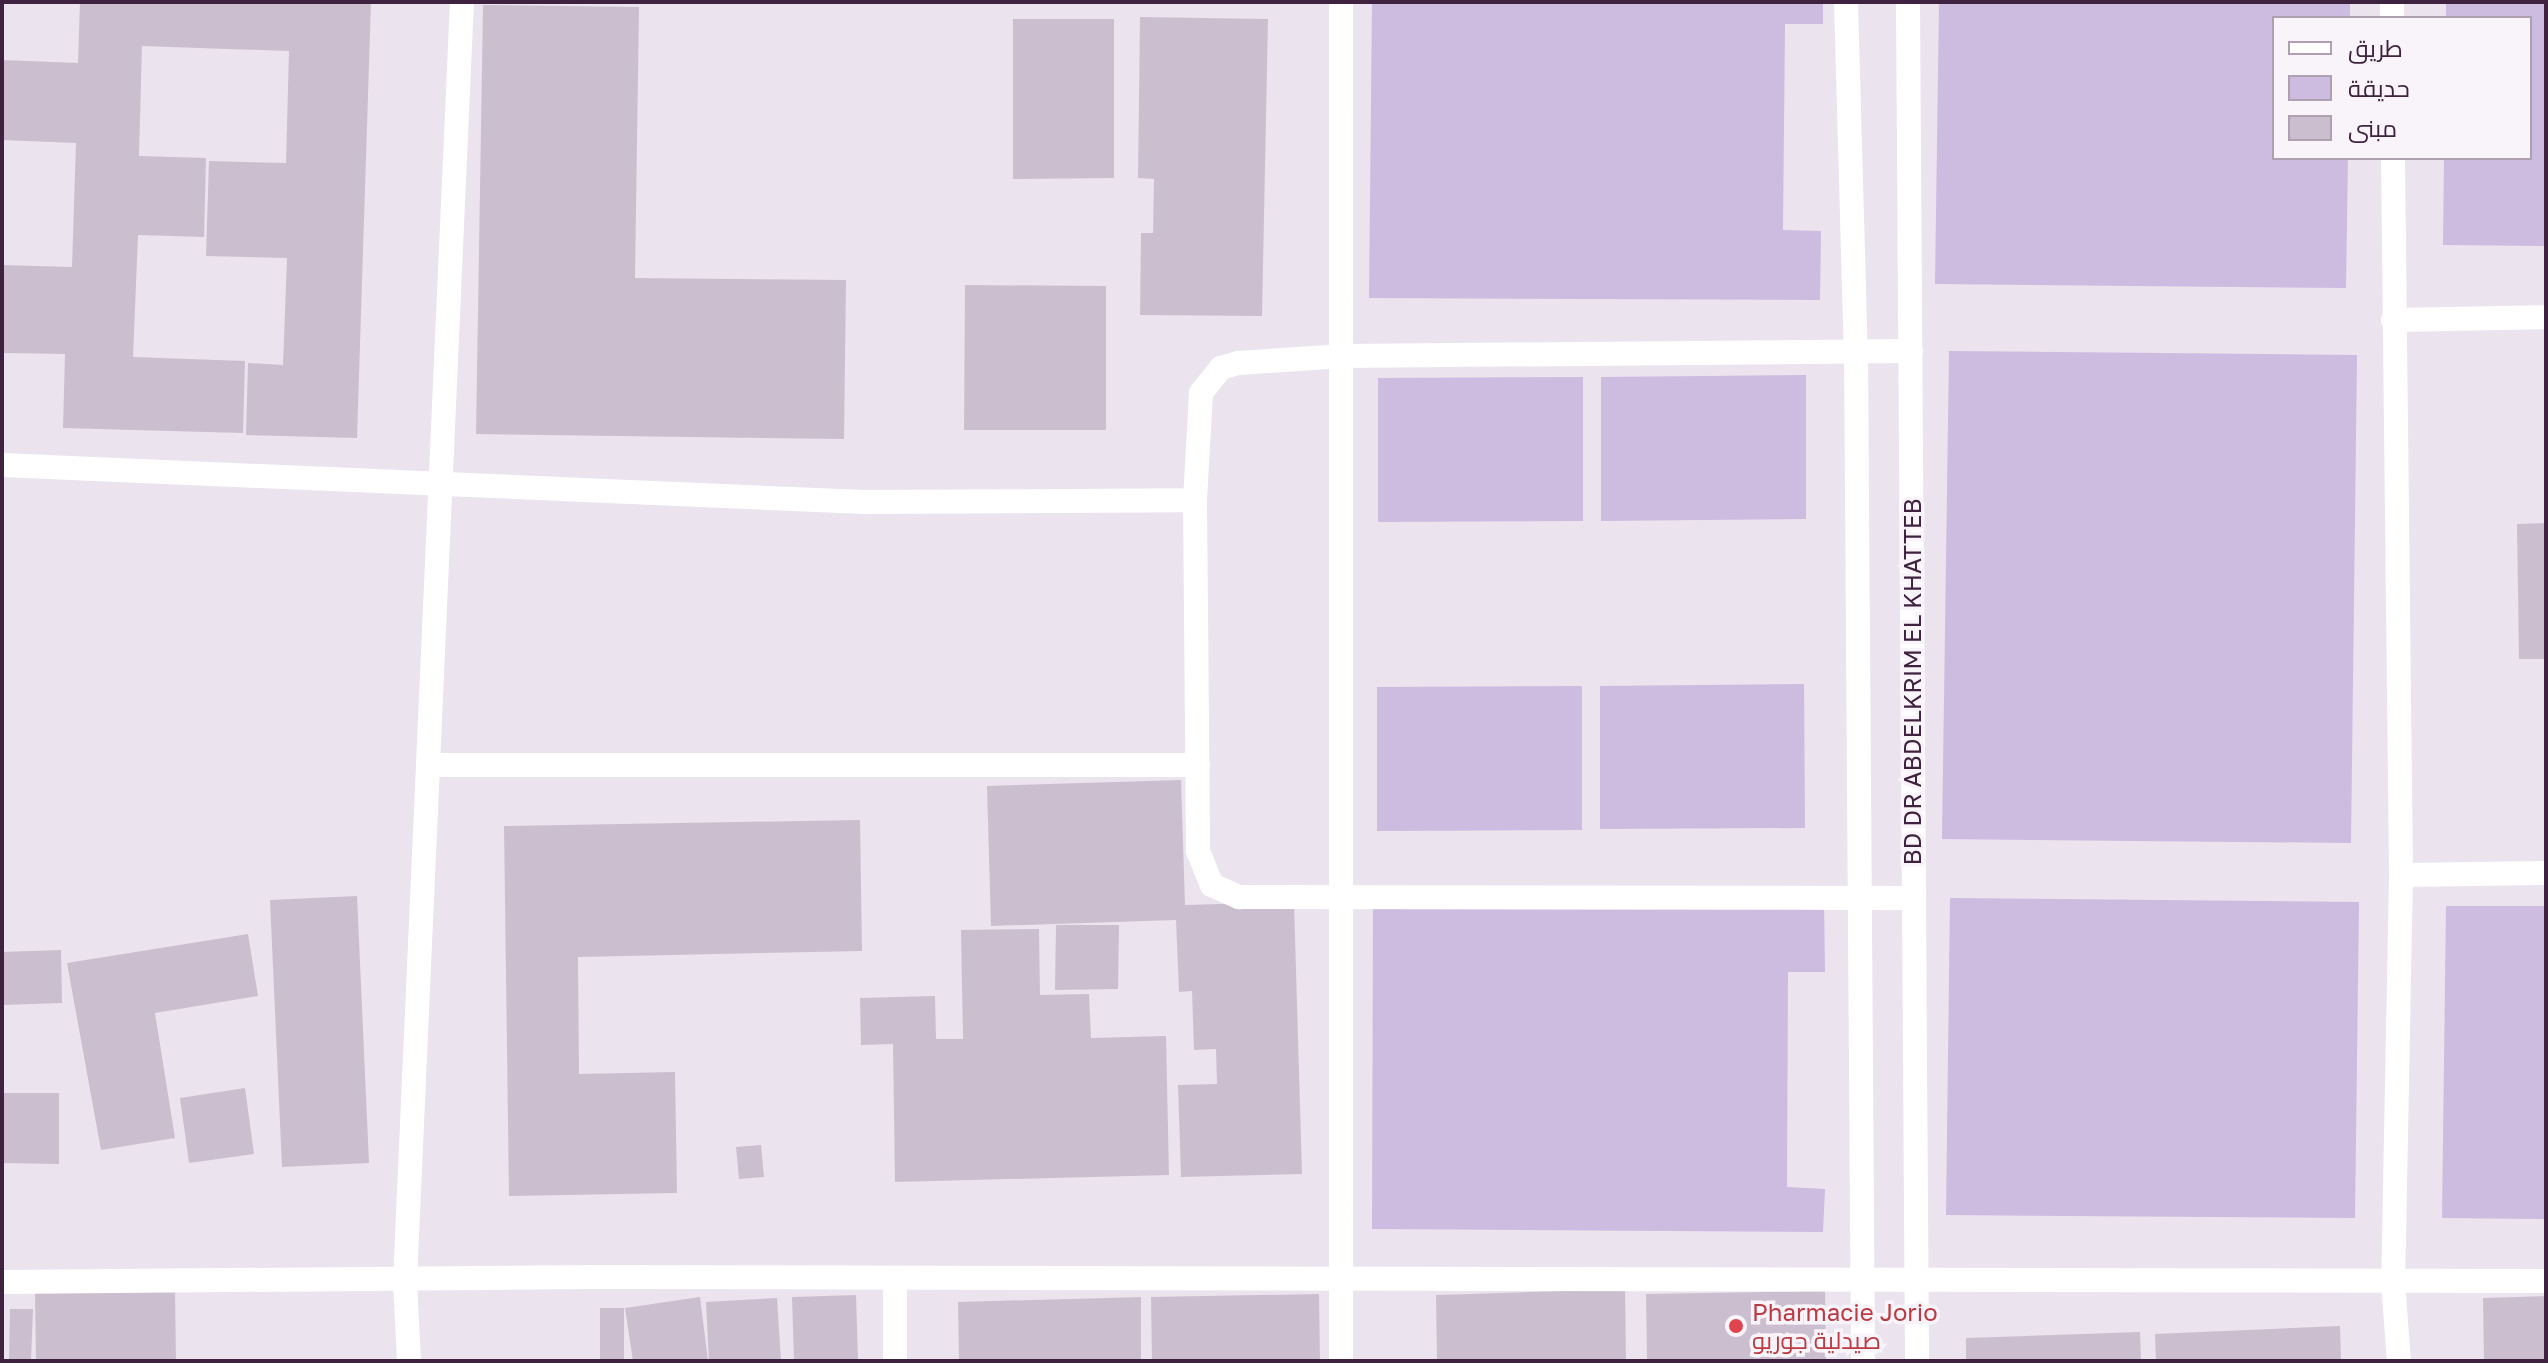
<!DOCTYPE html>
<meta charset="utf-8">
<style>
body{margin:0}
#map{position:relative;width:2548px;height:1363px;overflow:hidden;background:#ebe3ee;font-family:"Golos Text",Cairo,sans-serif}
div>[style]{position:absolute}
.green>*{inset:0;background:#cdbbe0}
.building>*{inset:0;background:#cbbfcf}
.minor>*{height:24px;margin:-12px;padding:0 12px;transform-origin:12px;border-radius:12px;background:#fff}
.dots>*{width:22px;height:22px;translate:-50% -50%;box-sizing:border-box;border:4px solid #f8f4fa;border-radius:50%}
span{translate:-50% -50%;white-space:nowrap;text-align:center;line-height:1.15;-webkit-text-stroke:7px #f8f4fa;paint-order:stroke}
.street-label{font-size:24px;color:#3f2240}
.health-label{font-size:24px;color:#be3a42}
.left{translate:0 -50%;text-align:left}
.frame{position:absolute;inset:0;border:4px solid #3f2240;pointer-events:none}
.legend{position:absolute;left:2272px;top:16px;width:260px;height:144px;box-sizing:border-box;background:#f8f4fa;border:2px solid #aea0b0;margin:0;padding:10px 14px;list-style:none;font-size:24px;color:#3f2240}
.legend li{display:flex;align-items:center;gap:16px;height:40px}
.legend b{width:40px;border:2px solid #aea0b0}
</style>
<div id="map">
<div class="green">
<i style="clip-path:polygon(1372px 2px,1823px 2px,1823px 24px,1785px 24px,1783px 230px,1821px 231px,1820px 300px,1369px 298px)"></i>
<i style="clip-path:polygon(1939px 2px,2350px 2px,2350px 18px,2274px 18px,2274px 158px,2348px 158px,2346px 288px,1935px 284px)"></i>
<i style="clip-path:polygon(2446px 2px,2546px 2px,2546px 246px,2443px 245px,2444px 158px,2530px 158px,2530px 18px,2446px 18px)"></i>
<i style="clip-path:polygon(1949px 351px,2357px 355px,2351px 843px,1942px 839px)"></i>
<i style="clip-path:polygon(1806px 375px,1806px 519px,1601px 521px,1601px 377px)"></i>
<i style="clip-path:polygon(1583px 377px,1583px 521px,1378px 522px,1378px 378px)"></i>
<i style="clip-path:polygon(1804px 684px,1805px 828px,1600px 829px,1600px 686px)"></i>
<i style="clip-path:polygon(1582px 686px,1582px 830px,1377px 831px,1377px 687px)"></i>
<i style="clip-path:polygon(1373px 896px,1824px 899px,1825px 972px,1788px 972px,1787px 1187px,1825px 1189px,1823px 1232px,1372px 1229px)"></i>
<i style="clip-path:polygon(1950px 898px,2359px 902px,2355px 1218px,1946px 1215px)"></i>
<i style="clip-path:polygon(2446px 906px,2546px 906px,2546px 1219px,2442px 1218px)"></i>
</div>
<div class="building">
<i style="clip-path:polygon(80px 2px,371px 2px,357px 438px,246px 435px,248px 363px,283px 365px,287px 258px,206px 256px,209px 161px,286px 163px,289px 51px,142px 46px,139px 156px,206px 158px,204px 237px,138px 235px,133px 357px,245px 361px,243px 433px,63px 428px,65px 354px,2px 353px,2px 265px,72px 267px,76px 143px,2px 140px,2px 60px,78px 63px)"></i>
<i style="clip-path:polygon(483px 5px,639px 7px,635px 278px,846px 280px,844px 439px,476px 434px)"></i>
<i style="clip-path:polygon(1140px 17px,1268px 19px,1262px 316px,1140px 315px,1141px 233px,1153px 233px,1154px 179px,1138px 178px)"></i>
<i style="clip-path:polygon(1013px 19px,1114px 19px,1114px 178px,1013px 179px)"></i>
<i style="clip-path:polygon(965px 285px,1106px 286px,1106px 430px,964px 430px)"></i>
<i style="clip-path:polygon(2546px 523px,2546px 659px,2519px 659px,2517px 524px)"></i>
<i style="clip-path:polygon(1181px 780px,1185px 905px,1294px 902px,1302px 1174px,1181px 1177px,1178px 1085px,1217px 1084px,1216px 1049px,1194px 1050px,1192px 991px,1179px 992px,1176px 920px,991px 926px,987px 786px)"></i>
<i style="clip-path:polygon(860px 820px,862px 951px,578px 957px,579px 1074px,675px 1072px,677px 1193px,509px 1196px,504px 826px)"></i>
<i style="clip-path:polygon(357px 896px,369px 1163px,282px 1167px,270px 900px)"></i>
<i style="clip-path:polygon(1056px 925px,1119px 925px,1118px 989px,1055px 990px)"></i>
<i style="clip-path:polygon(1039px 929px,1040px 995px,1089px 994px,1091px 1038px,1166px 1036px,1169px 1175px,895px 1182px,893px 1044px,861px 1045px,860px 998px,935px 996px,936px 1039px,963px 1039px,961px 930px)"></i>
<i style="clip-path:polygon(248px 934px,258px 996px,155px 1013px,175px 1138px,101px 1150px,67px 963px)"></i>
<i style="clip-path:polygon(61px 950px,62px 1003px,2px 1005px,2px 952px)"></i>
<i style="clip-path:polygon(245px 1088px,254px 1154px,189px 1163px,180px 1098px)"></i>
<i style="clip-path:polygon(2px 1093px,59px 1093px,59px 1164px,2px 1163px)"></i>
<i style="clip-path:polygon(761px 1145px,764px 1177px,739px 1179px,736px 1147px)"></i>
<i style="clip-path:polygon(175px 1289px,176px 1361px,36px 1361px,35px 1291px)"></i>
<i style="clip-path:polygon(1625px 1289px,1626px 1361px,1437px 1361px,1436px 1295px)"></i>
<i style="clip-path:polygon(1825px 1291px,1826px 1361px,1647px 1359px,1646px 1294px)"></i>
<i style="clip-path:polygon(1319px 1294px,1320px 1361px,1152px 1361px,1151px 1297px)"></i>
<i style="clip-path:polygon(856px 1295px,858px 1361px,794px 1361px,792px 1297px)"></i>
<i style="clip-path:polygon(2546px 1296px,2546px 1361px,2484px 1361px,2483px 1298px)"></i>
<i style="clip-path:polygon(700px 1297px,708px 1361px,633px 1361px,625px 1308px)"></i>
<i style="clip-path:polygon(1141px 1297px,1141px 1361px,959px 1361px,958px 1302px)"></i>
<i style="clip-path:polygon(777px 1298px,781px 1361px,709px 1361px,706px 1302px)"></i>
<i style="clip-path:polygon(600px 1308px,624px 1308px,624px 1361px,600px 1361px)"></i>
<i style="clip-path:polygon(10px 1309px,33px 1309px,31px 1361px,9px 1361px)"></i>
<i style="clip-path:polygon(2340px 1326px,2341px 1361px,2156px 1361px,2155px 1334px)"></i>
<i style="clip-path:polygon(2140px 1332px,2141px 1361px,1966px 1361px,1966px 1338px)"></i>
</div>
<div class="minor">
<i style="left:1846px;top:2px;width:352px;rotate:88.4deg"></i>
<i style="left:1856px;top:354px;width:1007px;rotate:89.6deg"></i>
<i style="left:1908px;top:2px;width:1359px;rotate:89.62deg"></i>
<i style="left:2392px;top:2px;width:16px;rotate:90deg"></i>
<i style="left:2393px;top:158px;width:717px;rotate:89.36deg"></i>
<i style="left:2401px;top:875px;width:407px;rotate:91.1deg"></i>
<i style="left:2393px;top:1282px;width:79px;rotate:85.7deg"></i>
<i style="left:2393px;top:320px;width:153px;rotate:-1.1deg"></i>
<i style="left:1911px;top:351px;width:568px;rotate:179.5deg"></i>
<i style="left:1343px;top:356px;width:105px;rotate:176.2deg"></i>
<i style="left:1238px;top:363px;width:18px;rotate:164deg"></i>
<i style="left:1221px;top:368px;width:32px;rotate:129deg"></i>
<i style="left:1201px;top:393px;width:107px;rotate:93.2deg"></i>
<i style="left:1195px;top:500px;width:351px;rotate:89.5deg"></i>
<i style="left:1198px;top:851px;width:37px;rotate:68deg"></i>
<i style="left:1212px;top:885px;width:30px;rotate:24deg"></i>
<i style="left:1239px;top:897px;width:674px;rotate:0.09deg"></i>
<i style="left:2px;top:465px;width:863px;rotate:2.46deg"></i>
<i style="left:864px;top:502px;width:331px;rotate:-0.3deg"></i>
<i style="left:428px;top:765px;width:770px"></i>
<i style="left:2401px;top:875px;width:145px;rotate:-0.8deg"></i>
<i style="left:2px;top:1282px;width:594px;rotate:-0.48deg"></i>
<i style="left:596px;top:1277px;width:1950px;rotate:0.12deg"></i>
<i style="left:409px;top:1361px;width:80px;rotate:-92.9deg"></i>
<i style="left:405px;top:1281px;width:1280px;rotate:-87.45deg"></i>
<i style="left:895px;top:1361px;width:80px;rotate:-90deg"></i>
<i style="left:1341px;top:1361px;width:1359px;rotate:-90deg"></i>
</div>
<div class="dots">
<i style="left:1736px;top:1326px;background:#e0444e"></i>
</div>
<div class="street-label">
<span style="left:1912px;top:682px;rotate:-90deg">BD DR ABDELKRIM EL KHATTEB</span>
</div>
<div class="health-label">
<span class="left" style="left:1752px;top:1326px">Pharmacie Jorio<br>صيدلية جوريو</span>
</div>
<div class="frame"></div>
<ul class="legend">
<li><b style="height:10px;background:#fff"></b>طريق</li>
<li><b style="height:22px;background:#cdbbe0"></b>حديقة</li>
<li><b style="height:22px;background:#cbbfcf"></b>مبنى</li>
</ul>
</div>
